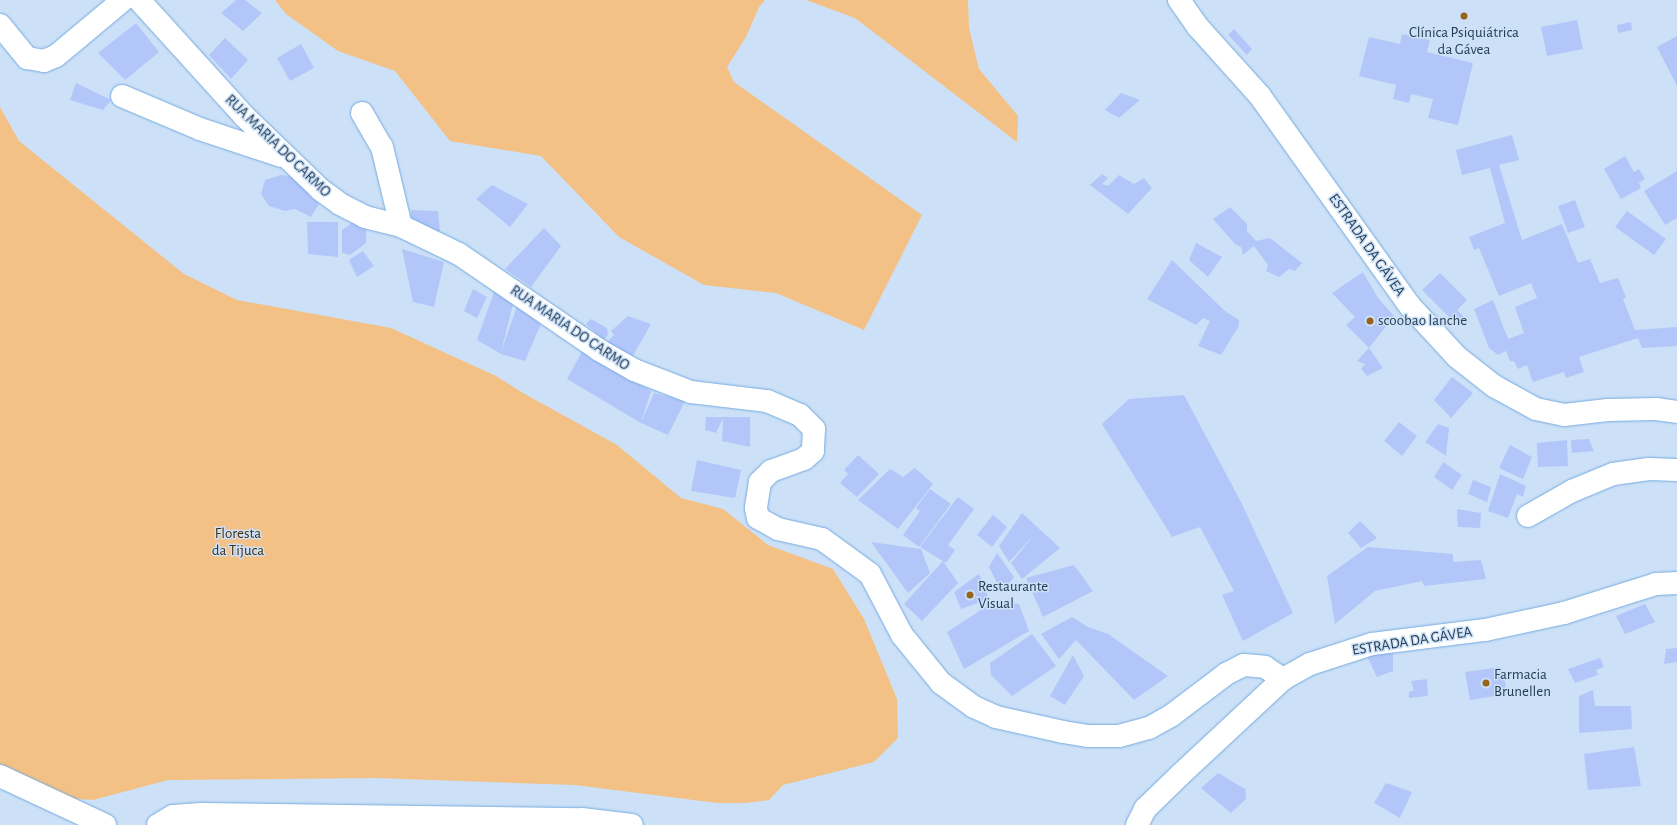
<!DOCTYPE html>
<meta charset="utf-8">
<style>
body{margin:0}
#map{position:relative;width:1677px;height:825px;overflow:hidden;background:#cce1f7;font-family:"Alegreya Sans",sans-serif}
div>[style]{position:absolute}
.green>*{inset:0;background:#f3c085}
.building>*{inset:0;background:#b3c6fa}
.roads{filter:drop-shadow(0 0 1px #76aadf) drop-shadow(0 0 1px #76aadf)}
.minor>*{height:22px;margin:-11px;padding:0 11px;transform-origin:11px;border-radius:11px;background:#fff}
.tertiary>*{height:22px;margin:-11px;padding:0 11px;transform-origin:11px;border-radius:11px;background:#fff}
.dots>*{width:11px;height:11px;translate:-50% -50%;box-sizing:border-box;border:2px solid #cce1f7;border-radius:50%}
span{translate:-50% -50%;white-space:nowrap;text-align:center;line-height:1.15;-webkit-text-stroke:3px #cce1f7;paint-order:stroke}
.poi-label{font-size:15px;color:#263c52}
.left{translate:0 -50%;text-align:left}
.street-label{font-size:15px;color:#263c52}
.park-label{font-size:15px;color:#462f12}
</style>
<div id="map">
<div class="green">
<i style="clip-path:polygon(275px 0,765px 0,759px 7px,746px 37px,727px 67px,734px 82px,922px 215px,864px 330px,776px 293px,704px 285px,619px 237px,541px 156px,450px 141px,395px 71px,338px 51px,286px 14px)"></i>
<i style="clip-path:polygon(806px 0,968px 0,969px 28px,979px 69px,1018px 116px,1017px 142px,855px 18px)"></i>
<i style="clip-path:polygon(0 107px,19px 141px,184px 274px,237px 300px,391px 328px,496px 376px,523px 393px,617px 445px,681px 498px,723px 509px,768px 545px,833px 569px,864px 619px,897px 699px,898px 738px,874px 762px,783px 785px,769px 800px,745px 803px,717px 803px,575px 785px,376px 778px,168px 780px,93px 800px,46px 797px,0 770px)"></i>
</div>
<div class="building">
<i style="clip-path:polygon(236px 0,245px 0,262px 13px,243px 31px,221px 13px)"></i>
<i style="clip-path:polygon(1577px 20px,1583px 49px,1547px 56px,1541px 27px)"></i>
<i style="clip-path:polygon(1631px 22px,1632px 30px,1618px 33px,1617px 25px)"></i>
<i style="clip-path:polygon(136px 23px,159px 52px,125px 80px,98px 53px)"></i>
<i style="clip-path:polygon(1234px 29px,1252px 49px,1247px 55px,1228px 35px)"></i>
<i style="clip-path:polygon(1402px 34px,1430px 40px,1427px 52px,1473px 63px,1458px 125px,1428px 118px,1433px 99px,1411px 94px,1409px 103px,1393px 99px,1396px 85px,1359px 76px,1369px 37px,1400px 44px)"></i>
<i style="clip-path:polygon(1677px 36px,1677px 86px,1657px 47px)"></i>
<i style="clip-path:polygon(225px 38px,248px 60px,231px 79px,209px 55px)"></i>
<i style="clip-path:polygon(301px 44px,314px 68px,290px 81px,277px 58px)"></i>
<i style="clip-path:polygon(76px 83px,111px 100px,103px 110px,70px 100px)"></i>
<i style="clip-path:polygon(1121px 93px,1140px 100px,1119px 118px,1105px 110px)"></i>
<i style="clip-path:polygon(1512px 135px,1519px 160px,1499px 165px,1522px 240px,1562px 224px,1578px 263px,1590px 259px,1600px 283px,1618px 278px,1626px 297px,1623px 299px,1635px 330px,1677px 327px,1677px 346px,1642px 348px,1638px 338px,1579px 357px,1584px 372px,1566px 378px,1564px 372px,1533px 382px,1527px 365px,1518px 369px,1514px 361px,1510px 361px,1506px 351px,1498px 355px,1489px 348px,1474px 309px,1493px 300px,1508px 339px,1524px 333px,1515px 307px,1537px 298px,1531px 283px,1499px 296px,1479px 248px,1474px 250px,1469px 237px,1505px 223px,1490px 168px,1462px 175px,1456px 150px)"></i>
<i style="clip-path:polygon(1625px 156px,1634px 172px,1639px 169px,1645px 179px,1639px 183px,1641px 188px,1621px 199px,1604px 169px)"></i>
<i style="clip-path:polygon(1677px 171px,1677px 218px,1665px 225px,1644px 191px)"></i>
<i style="clip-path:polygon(1102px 174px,1108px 178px,1102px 184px,1108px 186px,1119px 175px,1134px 184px,1144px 178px,1152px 188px,1128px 214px,1090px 185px)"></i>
<i style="clip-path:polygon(281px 175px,296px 177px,312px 188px,309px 195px,319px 204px,311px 217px,295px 209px,285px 211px,269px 206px,261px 194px,265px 180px)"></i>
<i style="clip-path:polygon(492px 185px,528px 204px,510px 227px,476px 199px)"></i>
<i style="clip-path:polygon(1575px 200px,1585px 227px,1568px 233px,1558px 206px)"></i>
<i style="clip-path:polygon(1230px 207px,1247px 224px,1247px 231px,1256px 241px,1270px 238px,1302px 263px,1295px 271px,1289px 269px,1279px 277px,1266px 271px,1268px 265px,1254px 246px,1243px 255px,1241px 247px,1235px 244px,1213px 219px)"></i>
<i style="clip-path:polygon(411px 210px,438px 211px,440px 231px,412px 231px)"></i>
<i style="clip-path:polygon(1627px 211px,1666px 239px,1654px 255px,1615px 227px)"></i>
<i style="clip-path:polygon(355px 221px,366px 230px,366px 243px,350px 255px,342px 253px,342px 230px)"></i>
<i style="clip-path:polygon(307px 222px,338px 222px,338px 257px,308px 254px)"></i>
<i style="clip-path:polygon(544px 228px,561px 246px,531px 287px,505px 269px)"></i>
<i style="clip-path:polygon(1196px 243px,1222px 257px,1208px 277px,1189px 260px)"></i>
<i style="clip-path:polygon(402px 249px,444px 262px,434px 307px,413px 302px)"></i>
<i style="clip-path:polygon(363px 251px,374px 266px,357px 277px,349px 260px)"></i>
<i style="clip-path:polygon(1172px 260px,1225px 311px,1239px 320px,1239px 326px,1221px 355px,1198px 346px,1210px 321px,1203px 318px,1196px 325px,1147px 299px)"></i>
<i style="clip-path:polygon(1363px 272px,1378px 298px,1394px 316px,1369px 348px,1346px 325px,1355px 317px,1332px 293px)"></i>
<i style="clip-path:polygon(1440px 273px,1467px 300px,1457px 310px,1464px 317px,1457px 325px,1422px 290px)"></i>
<i style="clip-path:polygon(473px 289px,487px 297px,477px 318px,464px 311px)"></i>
<i style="clip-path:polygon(494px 292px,513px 304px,501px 352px,517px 306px,543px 319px,525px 361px,501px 354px,477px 340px)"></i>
<i style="clip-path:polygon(628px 316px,651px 324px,630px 361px,606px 343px,614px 335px,611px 331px)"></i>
<i style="clip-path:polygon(591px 319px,607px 328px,608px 334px,604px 340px,586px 324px)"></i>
<i style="clip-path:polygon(584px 348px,651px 391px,641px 423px,567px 379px)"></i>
<i style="clip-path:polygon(1369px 348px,1383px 368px,1367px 376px,1361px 369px,1365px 364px,1357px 361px)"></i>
<i style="clip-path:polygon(1452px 377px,1473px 393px,1451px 418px,1434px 400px)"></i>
<i style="clip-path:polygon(654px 393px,685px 401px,668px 435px,641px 423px)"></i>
<i style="clip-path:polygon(1184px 395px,1241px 502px,1293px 613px,1243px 641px,1222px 595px,1234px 591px,1200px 527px,1172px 537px,1102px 424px,1129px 399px)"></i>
<i style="clip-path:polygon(706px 417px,750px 417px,750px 447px,722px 441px,723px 418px,716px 433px,705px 430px)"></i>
<i style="clip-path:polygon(1399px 422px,1417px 436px,1402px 456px,1384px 441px)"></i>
<i style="clip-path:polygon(1438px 424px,1449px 428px,1446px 456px,1425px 442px)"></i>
<i style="clip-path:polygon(1589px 439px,1594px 451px,1572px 453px,1571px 440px)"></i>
<i style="clip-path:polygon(1567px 440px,1568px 466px,1538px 467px,1537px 443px)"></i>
<i style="clip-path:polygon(1510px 445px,1532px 457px,1523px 479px,1499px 468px)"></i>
<i style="clip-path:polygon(858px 455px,879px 474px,857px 497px,840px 483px,848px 474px,844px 470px)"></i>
<i style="clip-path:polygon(697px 460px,741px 470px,735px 498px,691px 491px)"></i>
<i style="clip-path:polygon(1443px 462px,1462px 475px,1452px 490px,1434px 477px)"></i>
<i style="clip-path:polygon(915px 468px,933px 484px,898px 529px,858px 500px,890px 469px,903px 477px)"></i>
<i style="clip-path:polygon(1500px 474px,1526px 486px,1523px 497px,1517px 494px,1508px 518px,1488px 511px)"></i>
<i style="clip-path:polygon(1473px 480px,1491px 487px,1487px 502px,1468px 494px)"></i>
<i style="clip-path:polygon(930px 489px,951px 504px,919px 547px,903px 535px,920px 511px,916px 508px)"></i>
<i style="clip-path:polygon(958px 497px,974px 509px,948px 545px,955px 550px,946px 563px,920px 547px)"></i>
<i style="clip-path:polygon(1457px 509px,1481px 513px,1480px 528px,1458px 527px)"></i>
<i style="clip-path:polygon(1022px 513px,1060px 548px,1022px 579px,1011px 563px,1034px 535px,1009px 562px,999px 546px)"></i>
<i style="clip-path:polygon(993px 515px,1007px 527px,992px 547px,977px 535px)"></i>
<i style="clip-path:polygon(1360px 521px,1377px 538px,1361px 548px,1348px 533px)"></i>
<i style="clip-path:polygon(871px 542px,921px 549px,930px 573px,908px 593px)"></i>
<i style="clip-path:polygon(1368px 547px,1453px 554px,1453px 562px,1481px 560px,1486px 579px,1424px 586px,1422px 581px,1375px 591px,1335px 624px,1327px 576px)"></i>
<i style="clip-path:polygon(997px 553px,1014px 577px,1002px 592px,989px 567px)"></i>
<i style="clip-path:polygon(943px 561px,958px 583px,922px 621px,904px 604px)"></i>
<i style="clip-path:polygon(1074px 565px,1093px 591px,1043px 617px,1026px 578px)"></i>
<i style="clip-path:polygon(979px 574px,989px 599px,961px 609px,954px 592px)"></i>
<i style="clip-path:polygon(995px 601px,1019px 604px,1029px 631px,964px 669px,947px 632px)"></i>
<i style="clip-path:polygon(1645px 604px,1655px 622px,1625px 634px,1616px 616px)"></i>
<i style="clip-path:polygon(1072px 617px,1088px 627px,1108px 634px,1168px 676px,1134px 700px,1076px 640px,1059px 659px,1041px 634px)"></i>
<i style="clip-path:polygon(1398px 629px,1398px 652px,1393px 652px,1393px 671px,1377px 677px,1360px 642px)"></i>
<i style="clip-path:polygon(1032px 634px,1056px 666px,1012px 696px,991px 675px,990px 663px)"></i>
<i style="clip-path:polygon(1677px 648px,1677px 662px,1664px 664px,1666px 649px)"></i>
<i style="clip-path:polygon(1073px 655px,1084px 676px,1065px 705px,1050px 696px)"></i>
<i style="clip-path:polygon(1600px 658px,1604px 667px,1596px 670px,1598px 675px,1575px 683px,1568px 669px)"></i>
<i style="clip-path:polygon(1501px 667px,1508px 694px,1470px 700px,1465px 672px)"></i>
<i style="clip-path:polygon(1427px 679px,1428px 696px,1409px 698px,1409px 692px,1414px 690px,1411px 681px)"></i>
<i style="clip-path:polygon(1593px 690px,1595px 706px,1631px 706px,1632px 729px,1579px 733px,1579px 696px)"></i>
<i style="clip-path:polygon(1634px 747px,1641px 786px,1588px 790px,1584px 754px)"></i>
<i style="clip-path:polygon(1218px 773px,1245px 789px,1246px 799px,1231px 813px,1201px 788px)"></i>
<i style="clip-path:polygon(1386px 783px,1412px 792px,1400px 818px,1374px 803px)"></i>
</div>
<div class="roads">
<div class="minor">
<i style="left:139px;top:0;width:156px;rotate:47.8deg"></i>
<i style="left:244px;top:116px;width:107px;rotate:43.9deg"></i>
<i style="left:321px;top:190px;width:24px;rotate:36deg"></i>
<i style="left:340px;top:204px;width:28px;rotate:27deg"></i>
<i style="left:365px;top:217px;width:37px;rotate:14deg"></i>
<i style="left:401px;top:226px;width:64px;rotate:25.8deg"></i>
<i style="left:459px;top:254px;width:170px;rotate:34.4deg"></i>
<i style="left:599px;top:350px;width:40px;rotate:29.7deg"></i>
<i style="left:634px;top:370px;width:61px;rotate:21.1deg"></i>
<i style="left:691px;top:392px;width:77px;rotate:6.8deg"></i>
<i style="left:767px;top:401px;width:36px;rotate:23deg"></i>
<i style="left:800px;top:415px;width:20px;rotate:45deg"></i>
<i style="left:814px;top:429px;width:22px;rotate:93deg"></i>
<i style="left:813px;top:451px;width:12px;rotate:138deg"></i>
<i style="left:804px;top:459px;width:35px;rotate:160deg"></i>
<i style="left:771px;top:471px;width:16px;rotate:135deg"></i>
<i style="left:760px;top:482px;width:26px;rotate:99deg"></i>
<i style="left:756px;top:508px;width:10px;rotate:79deg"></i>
<i style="left:758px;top:518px;width:23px;rotate:29deg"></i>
<i style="left:778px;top:529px;width:45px;rotate:12.8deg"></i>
<i style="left:822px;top:539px;width:59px;rotate:36.1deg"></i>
<i style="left:870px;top:574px;width:69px;rotate:62.3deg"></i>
<i style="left:902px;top:635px;width:62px;rotate:50.9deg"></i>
<i style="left:941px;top:683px;width:41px;rotate:36deg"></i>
<i style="left:974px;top:707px;width:24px;rotate:24deg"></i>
<i style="left:996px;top:717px;width:69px;rotate:12.6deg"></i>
<i style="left:1063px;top:732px;width:26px;rotate:9deg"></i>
<i style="left:1089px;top:736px;width:30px"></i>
<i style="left:1119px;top:736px;width:31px;rotate:-15deg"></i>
<i style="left:1149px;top:728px;width:26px;rotate:-29deg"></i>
<i style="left:1172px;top:715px;width:68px;rotate:-37.2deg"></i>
<i style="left:1226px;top:674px;width:20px;rotate:-27deg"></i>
<i style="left:1244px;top:665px;width:21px;rotate:5deg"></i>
<i style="left:1265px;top:667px;width:22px;rotate:34deg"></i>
<i style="left:0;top:25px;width:43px;rotate:50.7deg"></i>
<i style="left:27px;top:58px;width:17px;rotate:10deg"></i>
<i style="left:44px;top:61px;width:13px;rotate:-23deg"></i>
<i style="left:56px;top:56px;width:87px;rotate:-39.9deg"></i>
<i style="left:122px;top:96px;width:85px;rotate:22.9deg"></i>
<i style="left:200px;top:129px;width:85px;rotate:18.4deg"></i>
<i style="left:362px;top:113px;width:39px;rotate:60deg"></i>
<i style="left:382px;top:147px;width:81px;rotate:76.5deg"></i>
<i style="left:1528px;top:516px;width:51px;rotate:-29.6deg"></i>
<i style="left:1572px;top:491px;width:44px;rotate:-22.5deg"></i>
<i style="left:1613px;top:474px;width:36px;rotate:-8deg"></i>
<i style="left:1649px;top:469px;width:28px;rotate:2deg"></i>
<i style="left:0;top:776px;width:116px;rotate:25deg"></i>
</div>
<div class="tertiary">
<i style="left:1179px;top:0;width:33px;rotate:55deg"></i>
<i style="left:1198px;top:27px;width:93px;rotate:48.1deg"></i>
<i style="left:1260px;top:96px;width:258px;rotate:54.5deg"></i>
<i style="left:1410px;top:306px;width:69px;rotate:47.3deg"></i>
<i style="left:1457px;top:357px;width:47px;rotate:38.1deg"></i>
<i style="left:1494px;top:386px;width:48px;rotate:28.7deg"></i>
<i style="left:1536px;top:409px;width:29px;rotate:12deg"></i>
<i style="left:1564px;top:415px;width:44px;rotate:-6.5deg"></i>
<i style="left:1608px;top:410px;width:48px;rotate:-1.2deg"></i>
<i style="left:1656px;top:409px;width:21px;rotate:8deg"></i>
<i style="left:158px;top:825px;width:17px;rotate:-31deg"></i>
<i style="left:173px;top:816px;width:31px;rotate:-4deg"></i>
<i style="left:204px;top:814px;width:378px;rotate:0.8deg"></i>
<i style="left:582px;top:819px;width:50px;rotate:6.8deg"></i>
<i style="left:1137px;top:825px;width:18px;rotate:-63deg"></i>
<i style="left:1145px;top:809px;width:49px;rotate:-44.2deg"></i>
<i style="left:1180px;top:775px;width:141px;rotate:-43deg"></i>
<i style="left:1283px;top:679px;width:31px;rotate:-29deg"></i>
<i style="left:1310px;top:664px;width:65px;rotate:-17.9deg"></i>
<i style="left:1372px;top:644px;width:114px;rotate:-7.1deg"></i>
<i style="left:1485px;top:630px;width:81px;rotate:-12.1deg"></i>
<i style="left:1564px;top:613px;width:96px;rotate:-17.5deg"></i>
<i style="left:1656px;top:584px;width:21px;rotate:-3deg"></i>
</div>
</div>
<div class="dots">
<i style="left:1464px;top:16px;background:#976219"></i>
<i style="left:1370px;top:321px;background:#976219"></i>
<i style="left:970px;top:595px;background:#976219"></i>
<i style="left:1486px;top:683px;background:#976219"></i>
</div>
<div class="poi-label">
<span style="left:1464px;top:41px">Clínica Psiquiátrica<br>da Gávea</span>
<span class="left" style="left:1378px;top:321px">scoobao lanche</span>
<span class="left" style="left:978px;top:595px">Restaurante<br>Visual</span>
<span class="left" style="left:1494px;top:683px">Farmacia<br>Brunellen</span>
</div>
<div class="street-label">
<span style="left:278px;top:146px;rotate:44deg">RUA MARIA DO CARMO</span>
<span style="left:1367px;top:245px;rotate:55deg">ESTRADA DA GÁVEA</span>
<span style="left:570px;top:328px;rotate:34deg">RUA MARIA DO CARMO</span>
<span style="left:1412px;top:641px;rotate:-9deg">ESTRADA DA GÁVEA</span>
</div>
<div class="park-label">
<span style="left:238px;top:542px">Floresta<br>da Tijuca</span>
</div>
</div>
